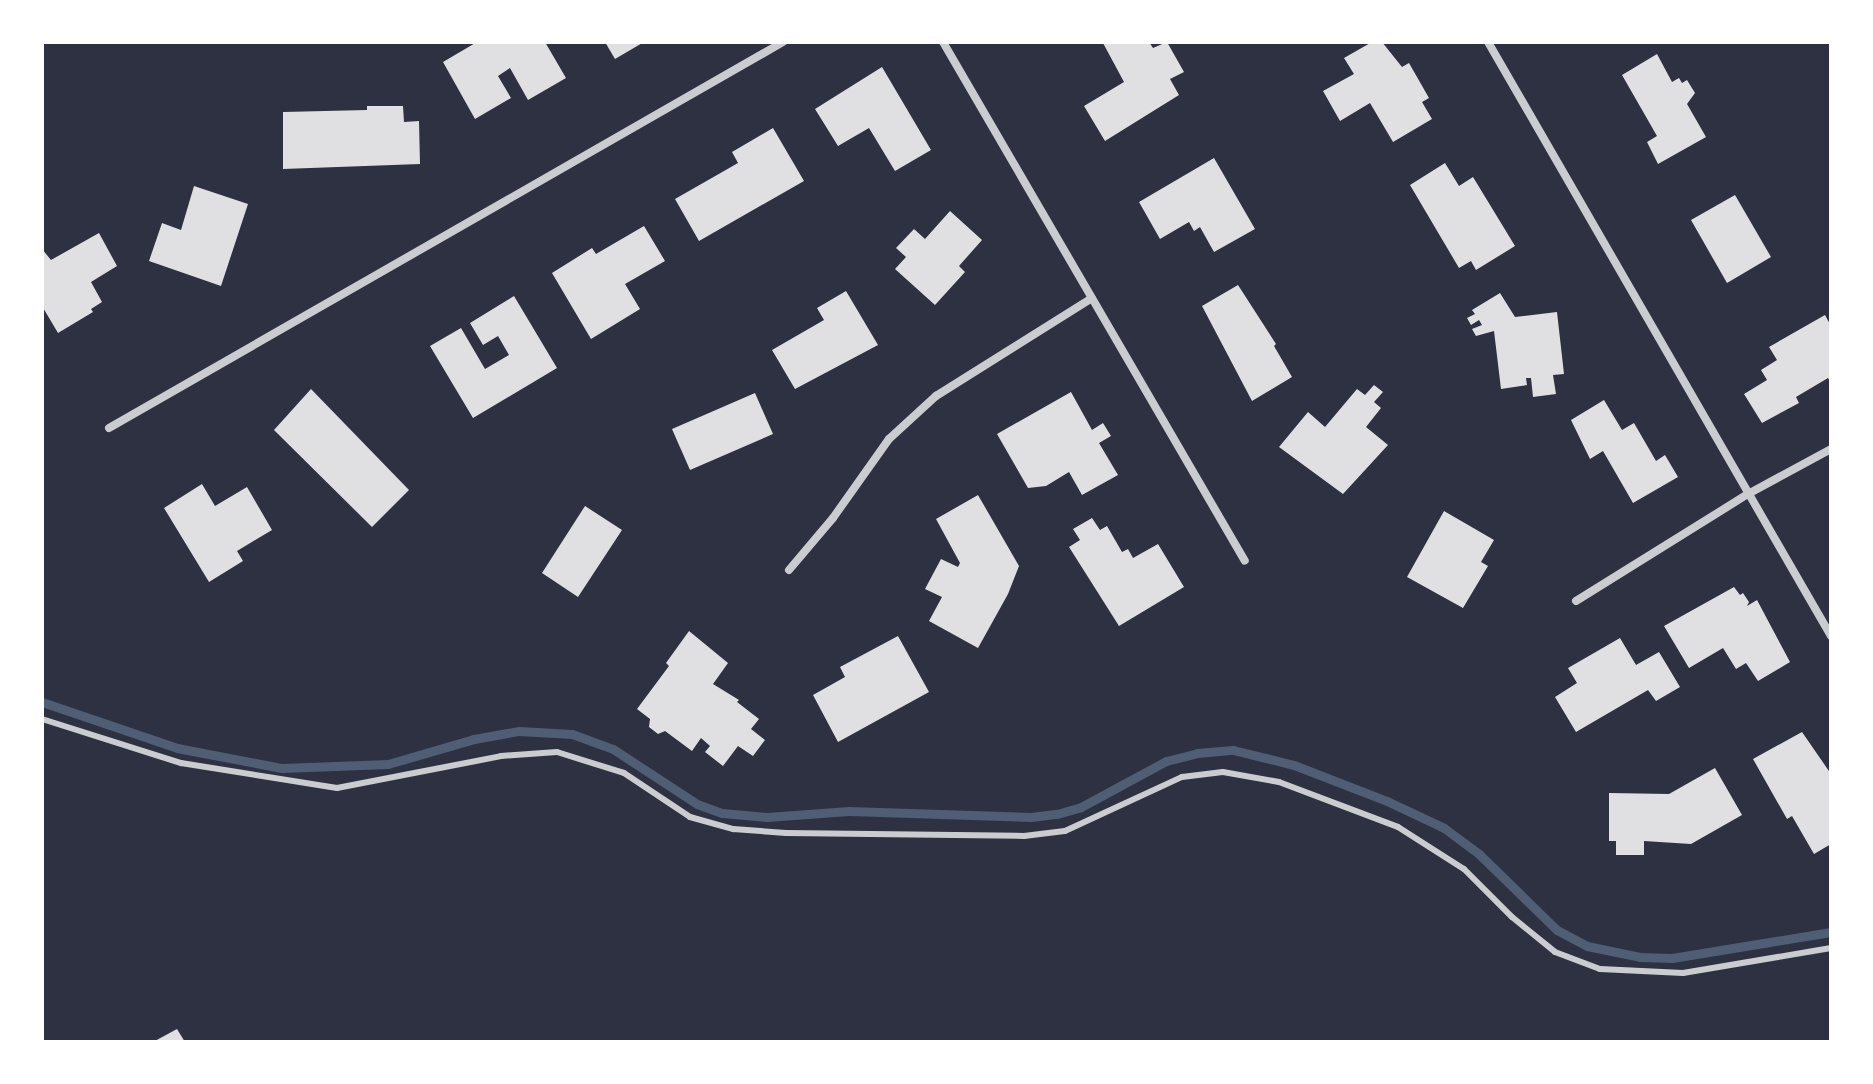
<!DOCTYPE html>
<style>
body{margin:0}
#map{position:relative;width:1873px;height:1084px;overflow:hidden;background:#2d3142;font-family:Raleway,sans-serif}
div>[style]{position:absolute}
.stream>*{height:9px;margin:-4.5px;padding:0 4.5px;transform-origin:4.5px;border-radius:4.5px;background:#4f5d75}
.building>*{inset:0;background:#e0e0e3}
.service>*{height:6px;margin:-3px;padding:0 3px;transform-origin:3px;border-radius:3px;background:#caccd0}
.minor>*{height:8px;margin:-4px;padding:0 4px;transform-origin:4px;border-radius:4px;background:#caccd0}
span{translate:-50% -50%;white-space:nowrap;text-align:center;line-height:1.15;-webkit-text-stroke:7px #fff;paint-order:stroke}
.frame{position:absolute;inset:0;border:44px solid #fff;pointer-events:none}
</style>
<div id="map">
<div class="stream">
<i style="left:42px;top:702px;width:143px;rotate:18.8deg"></i>
<i style="left:177px;top:748px;width:107px;rotate:10.8deg"></i>
<i style="left:282px;top:768px;width:106px;rotate:-2.2deg"></i>
<i style="left:388px;top:764px;width:90px;rotate:-16.2deg"></i>
<i style="left:474px;top:739px;width:46px;rotate:-10.1deg"></i>
<i style="left:519px;top:731px;width:53px;rotate:3.2deg"></i>
<i style="left:572px;top:734px;width:44px;rotate:20.1deg"></i>
<i style="left:613px;top:749px;width:100px;rotate:33.2deg"></i>
<i style="left:697px;top:804px;width:27px;rotate:20deg"></i>
<i style="left:722px;top:813px;width:45px;rotate:5.1deg"></i>
<i style="left:767px;top:817px;width:82px;rotate:-4.2deg"></i>
<i style="left:849px;top:811px;width:182px;rotate:1.9deg"></i>
<i style="left:1031px;top:817px;width:26px;rotate:-7deg"></i>
<i style="left:1057px;top:814px;width:25px;rotate:-16deg"></i>
<i style="left:1081px;top:807px;width:97px;rotate:-28.4deg"></i>
<i style="left:1166px;top:761px;width:32px;rotate:-14deg"></i>
<i style="left:1197px;top:753px;width:36px;rotate:-5deg"></i>
<i style="left:1233px;top:750px;width:63px;rotate:13.8deg"></i>
<i style="left:1294px;top:765px;width:100px;rotate:21.2deg"></i>
<i style="left:1387px;top:801px;width:63px;rotate:25.3deg"></i>
<i style="left:1444px;top:828px;width:44px;rotate:36.6deg"></i>
<i style="left:1479px;top:854px;width:109px;rotate:44.3deg"></i>
<i style="left:1557px;top:930px;width:34px;rotate:28deg"></i>
<i style="left:1587px;top:946px;width:54px;rotate:11.7deg"></i>
<i style="left:1640px;top:957px;width:32px;rotate:2deg"></i>
<i style="left:1672px;top:958px;width:161px;rotate:-9.3deg"></i>
</div>
<div class="building">
<i style="clip-path:polygon(477px 42px,545px 42px,566px 78px,528px 100px,510px 68px,498px 76px,511px 98px,475px 119px,443px 62px)"></i>
<i style="clip-path:polygon(605px 42px,644px 42px,615px 59px)"></i>
<i style="clip-path:polygon(1105px 42px,1149px 42px,1153px 48px,1167px 42px,1184px 72px,1170px 79px,1179px 95px,1105px 141px,1084px 106px,1124px 82px,1103px 43px)"></i>
<i style="clip-path:polygon(1372px 42px,1382px 42px,1402px 67px,1409px 63px,1429px 98px,1422px 102px,1432px 119px,1393px 142px,1370px 103px,1340px 121px,1323px 91px,1354px 74px,1344px 58px)"></i>
<i style="clip-path:polygon(1657px 54px,1672px 82px,1679px 78px,1682px 83px,1687px 80px,1695px 93px,1687px 104px,1706px 137px,1658px 164px,1647px 142px,1657px 136px,1622px 75px)"></i>
<i style="clip-path:polygon(882px 67px,931px 150px,895px 171px,869px 128px,838px 146px,815px 109px)"></i>
<i style="clip-path:polygon(367px 106px,403px 106px,404px 122px,419px 121px,420px 164px,283px 169px,283px 112px,367px 110px)"></i>
<i style="clip-path:polygon(773px 128px,804px 181px,699px 241px,675px 199px,738px 163px,732px 152px)"></i>
<i style="clip-path:polygon(1214px 158px,1255px 229px,1214px 252px,1200px 227px,1194px 231px,1189px 222px,1160px 239px,1139px 202px)"></i>
<i style="clip-path:polygon(1445px 163px,1459px 186px,1473px 177px,1515px 246px,1476px 270px,1471px 261px,1459px 268px,1410px 185px)"></i>
<i style="clip-path:polygon(194px 186px,248px 204px,221px 286px,149px 261px,162px 223px,181px 230px)"></i>
<i style="clip-path:polygon(1735px 195px,1771px 257px,1727px 283px,1691px 220px)"></i>
<i style="clip-path:polygon(950px 211px,982px 240px,959px 266px,965px 272px,935px 305px,895px 269px,906px 257px,896px 248px,914px 229px,925px 239px)"></i>
<i style="clip-path:polygon(644px 226px,665px 261px,625px 284px,640px 309px,591px 339px,552px 273px,592px 248px,596px 254px)"></i>
<i style="clip-path:polygon(99px 233px,117px 266px,91px 282px,102px 302px,91px 309px,93px 312px,58px 333px,42px 306px,42px 249px,51px 260px)"></i>
<i style="clip-path:polygon(1238px 285px,1276px 344px,1274px 346px,1292px 377px,1252px 401px,1202px 306px)"></i>
<i style="clip-path:polygon(846px 291px,878px 345px,795px 389px,772px 350px,824px 320px,817px 308px)"></i>
<i style="clip-path:polygon(1500px 293px,1515px 317px,1557px 312px,1564px 374px,1553px 375px,1556px 394px,1533px 397px,1531px 378px,1526px 378px,1527px 385px,1501px 389px,1494px 331px,1476px 336px,1472px 329px,1482px 325px,1479px 320px,1471px 325px,1467px 318px,1475px 314px,1472px 310px)"></i>
<i style="clip-path:polygon(514px 296px,557px 368px,473px 418px,430px 346px,461px 328px,485px 369px,509px 355px,498px 336px,483px 345px,470px 323px)"></i>
<i style="clip-path:polygon(1825px 315px,1831px 326px,1831px 383px,1828px 378px,1796px 397px,1799px 403px,1762px 423px,1744px 394px,1767px 380px,1761px 370px,1777px 360px,1769px 347px)"></i>
<i style="clip-path:polygon(1374px 385px,1383px 392px,1374px 402px,1381px 408px,1366px 427px,1388px 445px,1343px 494px,1279px 447px,1308px 412px,1325px 427px,1357px 389px,1365px 395px)"></i>
<i style="clip-path:polygon(311px 389px,409px 490px,372px 527px,274px 430px)"></i>
<i style="clip-path:polygon(1071px 392px,1092px 430px,1103px 423px,1111px 436px,1099px 443px,1118px 475px,1082px 495px,1069px 472px,1046px 486px,1028px 488px,997px 434px)"></i>
<i style="clip-path:polygon(755px 393px,773px 434px,690px 470px,672px 429px)"></i>
<i style="clip-path:polygon(1604px 400px,1622px 430px,1634px 423px,1656px 461px,1665px 455px,1678px 477px,1633px 503px,1603px 451px,1590px 459px,1571px 420px)"></i>
<i style="clip-path:polygon(202px 484px,215px 506px,247px 487px,272px 530px,237px 551px,243px 561px,209px 582px,164px 508px)"></i>
<i style="clip-path:polygon(978px 495px,1019px 566px,1008px 594px,978px 648px,929px 621px,942px 597px,925px 589px,941px 559px,958px 567px,960px 563px,936px 519px)"></i>
<i style="clip-path:polygon(585px 506px,622px 530px,578px 597px,542px 573px)"></i>
<i style="clip-path:polygon(1444px 511px,1494px 540px,1481px 562px,1488px 566px,1463px 608px,1407px 577px)"></i>
<i style="clip-path:polygon(1092px 518px,1100px 530px,1107px 526px,1122px 552px,1128px 549px,1133px 558px,1158px 544px,1184px 587px,1119px 626px,1069px 547px,1080px 540px,1073px 529px)"></i>
<i style="clip-path:polygon(1734px 587px,1740px 595px,1743px 593px,1749px 602px,1747px 606px,1757px 600px,1790px 662px,1758px 681px,1746px 663px,1736px 669px,1723px 648px,1689px 668px,1664px 626px)"></i>
<i style="clip-path:polygon(689px 631px,728px 663px,713px 684px,739px 700px,737px 702px,759px 719px,751px 729px,765px 740px,753px 756px,738px 746px,723px 766px,705px 752px,710px 746px,701px 738px,692px 751px,665px 731px,658px 734px,649px 727px,650px 719px,637px 709px,669px 666px,666px 663px)"></i>
<i style="clip-path:polygon(898px 636px,929px 692px,838px 742px,813px 695px,845px 677px,840px 667px)"></i>
<i style="clip-path:polygon(1620px 638px,1636px 665px,1659px 652px,1680px 687px,1656px 701px,1648px 690px,1576px 732px,1555px 697px,1577px 683px,1568px 668px)"></i>
<i style="clip-path:polygon(1802px 732px,1831px 774px,1831px 844px,1814px 854px,1792px 816px,1787px 819px,1753px 759px)"></i>
<i style="clip-path:polygon(1715px 768px,1742px 815px,1691px 844px,1644px 841px,1644px 855px,1616px 855px,1616px 841px,1609px 841px,1609px 793px,1669px 794px)"></i>
<i style="clip-path:polygon(177px 1029px,185px 1042px,153px 1042px)"></i>
</div>
<div class="service">
<i style="left:42px;top:719px;width:146px;rotate:17.6deg"></i>
<i style="left:181px;top:763px;width:158px;rotate:9.1deg"></i>
<i style="left:337px;top:788px;width:167px;rotate:-11deg"></i>
<i style="left:501px;top:756px;width:56px;rotate:-4.1deg"></i>
<i style="left:557px;top:752px;width:70px;rotate:17.4deg"></i>
<i style="left:624px;top:773px;width:79px;rotate:33.7deg"></i>
<i style="left:690px;top:817px;width:45px;rotate:15.6deg"></i>
<i style="left:733px;top:829px;width:53px;rotate:4.3deg"></i>
<i style="left:786px;top:833px;width:238px;rotate:0.7deg"></i>
<i style="left:1024px;top:836px;width:41px;rotate:-7deg"></i>
<i style="left:1065px;top:831px;width:129px;rotate:-24.8deg"></i>
<i style="left:1182px;top:777px;width:41px;rotate:-7deg"></i>
<i style="left:1223px;top:772px;width:57px;rotate:10.1deg"></i>
<i style="left:1279px;top:782px;width:127px;rotate:20.7deg"></i>
<i style="left:1398px;top:827px;width:78px;rotate:32.5deg"></i>
<i style="left:1464px;top:869px;width:68px;rotate:45deg"></i>
<i style="left:1512px;top:917px;width:55px;rotate:39.1deg"></i>
<i style="left:1555px;top:952px;width:48px;rotate:20.7deg"></i>
<i style="left:1600px;top:969px;width:83px;rotate:2.8deg"></i>
<i style="left:1683px;top:973px;width:150px;rotate:-9.6deg"></i>
</div>
<div class="minor">
<i style="left:943px;top:42px;width:600px;rotate:59.81deg"></i>
<i style="left:1488px;top:42px;width:686px;rotate:60deg"></i>
<i style="left:109px;top:428px;width:777px;rotate:-29.8deg"></i>
<i style="left:789px;top:570px;width:68px;rotate:-49.8deg"></i>
<i style="left:833px;top:518px;width:97px;rotate:-54.7deg"></i>
<i style="left:889px;top:439px;width:64px;rotate:-42.5deg"></i>
<i style="left:936px;top:396px;width:184px;rotate:-32.1deg"></i>
<i style="left:1576px;top:601px;width:203px;rotate:-31.9deg"></i>
<i style="left:1748px;top:494px;width:94px;rotate:-28.5deg"></i>
</div>
<div class="frame"></div>
</div>
